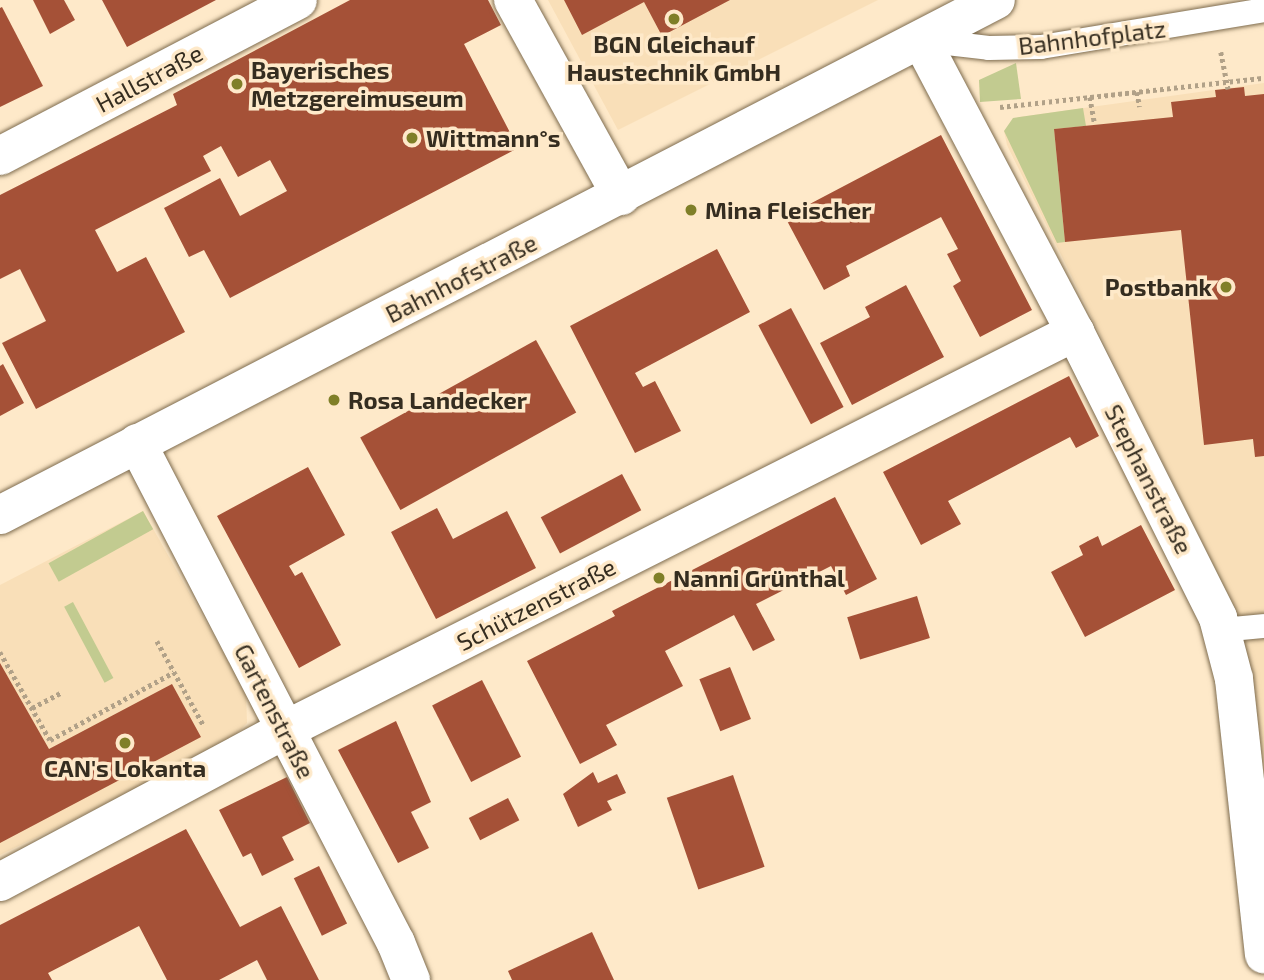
<!DOCTYPE html>
<meta charset="utf-8">
<style>
body{margin:0}
#map{position:relative;width:1264px;height:980px;overflow:hidden;background:#fee9c9;font-family:"Exo 2",sans-serif}
div>[style]{position:absolute}
[style*='--x']{left:calc(var(--x)*1px);top:calc(var(--y)*1px);width:calc(var(--w)*1px);rotate:calc(var(--a)*1deg)}
.built>*{inset:0;background:#f9dfb8}
.green>*{inset:0;background:#c2cb90;transform-origin:0 0}
.building>*{inset:0;background:#a55137;transform-origin:0 0}
.path>*{height:4.5px;margin-top:-2.25px;transform-origin:0;background:repeating-linear-gradient(90deg,#b1a188 0 3.5px,transparent 0 7px)}
.roads{filter:drop-shadow(0 0 2px #7e6c4f) drop-shadow(0 0 2px #7e6c4f)}
.lane>*{height:24px;margin:-12px;padding:0 12px;transform-origin:12px;border-radius:12px;background:#fff}
.street>*{height:38px;margin:-19px;padding:0 19px;transform-origin:19px;border-radius:19px;background:#fff}
.dots>*{width:19px;height:19px;translate:-50% -50%;box-sizing:border-box;border:4px solid #fee9c9;border-radius:50%}
span{translate:-50% -50%;white-space:nowrap;text-align:center;line-height:1.15;-webkit-text-stroke:7px #fee9c9;paint-order:stroke}
.street-label{font-size:24px;color:#352d20}
.poi-label{font-size:24px;color:#352d20;font-weight:700}
.left{translate:0 -50%;text-align:left}
.right{translate:-100% -50%;text-align:right}
</style>
<div id="map">
<div class="built">
<div style="clip-path:polygon(548px 0,878px 0,618px 130px)"></div>
<div style="clip-path:polygon(1264px 83px,1264px 808px,1240px 619px,1007px 145px,1004px 131px,1019px 117px)"></div>
<div style="clip-path:polygon(143px 511px,246px 693px,247px 723px,225px 746px,0 855px,0 585px)"></div>
</div>
<div class="green">
<div style="clip-path:polygon(1016px 63px,1021px 99px,980px 102px,979px 80px)"></div>
<div style="clip-path:polygon(1083px 108px,1086px 126px,1054px 129px,1065px 242px,1057px 243px,1004px 131px,1013px 118px)"></div>
<div style="left:143px;top:511px;width:21px;height:108px;rotate:61deg"></div>
<div style="left:73px;top:602px;width:86px;height:10px;rotate:62deg"></div>
</div>
<div class="building">
<div style="clip-path:polygon(33px 0,64px 0,75px 20px,50px 34px)"></div>
<div style="clip-path:polygon(102px 0,216px 0,127px 47px)"></div>
<div style="clip-path:polygon(350px 0,488px 0,501px 25px,464px 44px,518px 148px,230px 298px,204px 250px,189px 257px,164px 208px,220px 178px,240px 216px,287px 191px,270px 160px,238px 177px,221px 146px,203px 156px,211px 171px,95px 230px,117px 272px,146px 257px,185px 332px,36px 409px,2px 343px,46px 321px,20px 269px,0 279px,0 195px,177px 105px,173px 94px)"></div>
<div style="clip-path:polygon(564px 0,730px 0,662px 36px,644px 2px,582px 35px)"></div>
<div style="clip-path:polygon(2px 7px,43px 86px,0 107px,0 8px)"></div>
<div style="clip-path:polygon(1244px 87px,1245px 96px,1264px 94px,1264px 456px,1255px 457px,1253px 439px,1204px 445px,1181px 230px,1065px 242px,1054px 129px,1173px 117px,1171px 102px,1216px 97px,1215px 90px)"></div>
<div style="clip-path:polygon(941px 135px,1032px 310px,980px 337px,953px 286px,961px 281px,947px 254px,958px 249px,941px 217px,846px 266px,850px 276px,824px 290px,785px 217px)"></div>
<div style="clip-path:polygon(717px 249px,750px 312px,635px 373px,643px 387px,655px 381px,681px 431px,635px 453px,570px 326px)"></div>
<div style="clip-path:polygon(906px 285px,944px 357px,852px 405px,820px 343px,870px 317px,865px 307px)"></div>
<div style="left:791px;top:308px;width:112px;height:37px;rotate:62deg"></div>
<div style="left:536px;top:340px;width:83px;height:201px;rotate:61deg"></div>
<div style="clip-path:polygon(3px 364px,24px 403px,0 416px,0 366px)"></div>
<div style="clip-path:polygon(1069px 376px,1099px 436px,1076px 448px,1070px 437px,948px 501px,961px 524px,921px 545px,883px 472px)"></div>
<div style="clip-path:polygon(308px 467px,345px 535px,289px 566px,295px 576px,302px 572px,341px 645px,299px 668px,217px 516px)"></div>
<div style="left:622px;top:474px;width:41px;height:92px;rotate:62deg"></div>
<div style="clip-path:polygon(835px 497px,877px 579px,846px 595px,831px 566px,756px 604px,775px 640px,753px 651px,734px 615px,665px 651px,683px 686px,606px 725px,617px 745px,580px 764px,527px 661px,615px 616px,612px 611px)"></div>
<div style="clip-path:polygon(437px 508px,453px 539px,507px 511px,536px 568px,436px 619px,391px 532px)"></div>
<div style="clip-path:polygon(1141px 525px,1175px 590px,1085px 637px,1051px 572px,1083px 555px,1079px 546px,1088px 541px,1098px 536px,1102px 546px)"></div>
<div style="left:917px;top:596px;width:44px;height:73px;rotate:73deg"></div>
<div style="clip-path:polygon(0 663px,49px 749px,172px 684px,201px 737px,0 843px)"></div>
<div style="left:730px;top:667px;width:56px;height:33px;rotate:68deg"></div>
<div style="left:482px;top:680px;width:86px;height:56px;rotate:63deg"></div>
<div style="clip-path:polygon(396px 721px,431px 802px,411px 812px,429px 848px,398px 863px,338px 750px)"></div>
<div style="clip-path:polygon(593px 772px,598px 783px,617px 774px,626px 793px,607px 801px,612px 810px,578px 827px,563px 794px)"></div>
<div style="left:733px;top:775px;width:97px;height:70px;rotate:71deg"></div>
<div style="clip-path:polygon(287px 777px,310px 823px,282px 837px,294px 860px,262px 876px,251px 853px,243px 857px,219px 810px)"></div>
<div style="left:508px;top:798px;width:25px;height:44px;rotate:63deg"></div>
<div style="clip-path:polygon(186px 829px,240px 927px,281px 906px,319px 980px,267px 980px,257px 960px,219px 980px,167px 980px,139px 926px,48px 973px,52px 980px,0 980px,0 925px)"></div>
<div style="left:319px;top:866px;width:64px;height:28px;rotate:64deg"></div>
<div style="clip-path:polygon(592px 932px,614px 980px,512px 980px,508px 971px)"></div>
</div>
<div class="path">
<div style="--x:1221;--y:52;--w:38;--a:79"></div>
<div style="--x:1137;--y:92;--w:15;--a:79"></div>
<div style="--x:1090;--y:97;--w:27;--a:80"></div>
<div style="--x:1000;--y:107;--w:266;--a:-6.3"></div>
<div style="--x:157;--y:641;--w:97;--a:61.1"></div>
<div style="--x:0;--y:652;--w:101;--a:60.4"></div>
<div style="--x:50;--y:740;--w:141;--a:-28.7"></div>
<div style="--x:32;--y:708;--w:32;--a:-28"></div>
</div>
<div class="roads">
<div class="lane">
<div style="--x:921;--y:40;--w:68;--a:6.7"></div>
<div style="--x:989;--y:48;--w:52;--a:-1.1"></div>
<div style="--x:1041;--y:47;--w:226;--a:-9.4"></div>
<div style="--x:1221;--y:630;--w:43;--a:-5.3"></div>
</div>
<div class="street">
<div style="--x:513;--y:0;--w:224;--a:61.1"></div>
<div style="--x:921;--y:40;--w:330;--a:62.2"></div>
<div style="--x:1075;--y:332;--w:320;--a:63.4"></div>
<div style="--x:1218;--y:618;--w:63;--a:75.3"></div>
<div style="--x:1234;--y:679;--w:277;--a:83.8"></div>
<div style="--x:0;--y:156;--w:336;--a:-27.6"></div>
<div style="--x:137;--y:443;--w:563;--a:62.62"></div>
<div style="--x:396;--y:943;--w:40;--a:68"></div>
<div style="--x:0;--y:515;--w:1121;--a:-27.34"></div>
<div style="--x:0;--y:882;--w:323;--a:-28.1"></div>
<div style="--x:285;--y:730;--w:885;--a:-26.74"></div>
</div>
</div>
<div class="dots">
<div style="left:674px;top:19px;background:#7f7f28"></div>
<div style="left:237px;top:84px;background:#7f7f28"></div>
<div style="left:412px;top:138px;background:#7f7f28"></div>
<div style="left:691px;top:210px;background:#7f7f28"></div>
<div style="left:1226px;top:287px;background:#7f7f28"></div>
<div style="left:334px;top:400px;background:#7f7f28"></div>
<div style="left:659px;top:578px;background:#7f7f28"></div>
<div style="left:125px;top:743px;background:#7f7f28"></div>
</div>
<div class="street-label">
<span style="left:1092px;top:37px;rotate:-7deg">Bahnhofplatz</span>
<span style="left:149px;top:78px;rotate:-28deg">Hallstraße</span>
<span style="left:461px;top:278px;rotate:-27deg">Bahnhofstraße</span>
<span style="left:1149px;top:479px;rotate:63deg">Stephanstraße</span>
<span style="left:536px;top:604px;rotate:-27deg">Schützenstraße</span>
<span style="left:275px;top:711px;rotate:63deg">Gartenstraße</span>
</div>
<div class="poi-label">
<span style="left:674px;top:58px">BGN Gleichauf<br>Haustechnik GmbH</span>
<span class="left" style="left:251px;top:84px">Bayerisches<br>Metzgereimuseum</span>
<span class="left" style="left:426px;top:138px">Wittmann°s</span>
<span class="left" style="left:705px;top:210px">Mina Fleischer</span>
<span class="right" style="left:1212px;top:287px">Postbank</span>
<span class="left" style="left:348px;top:400px">Rosa Landecker</span>
<span class="left" style="left:673px;top:578px">Nanni Grünthal</span>
<span style="left:125px;top:768px">CAN's Lokanta</span>
</div>
</div>
